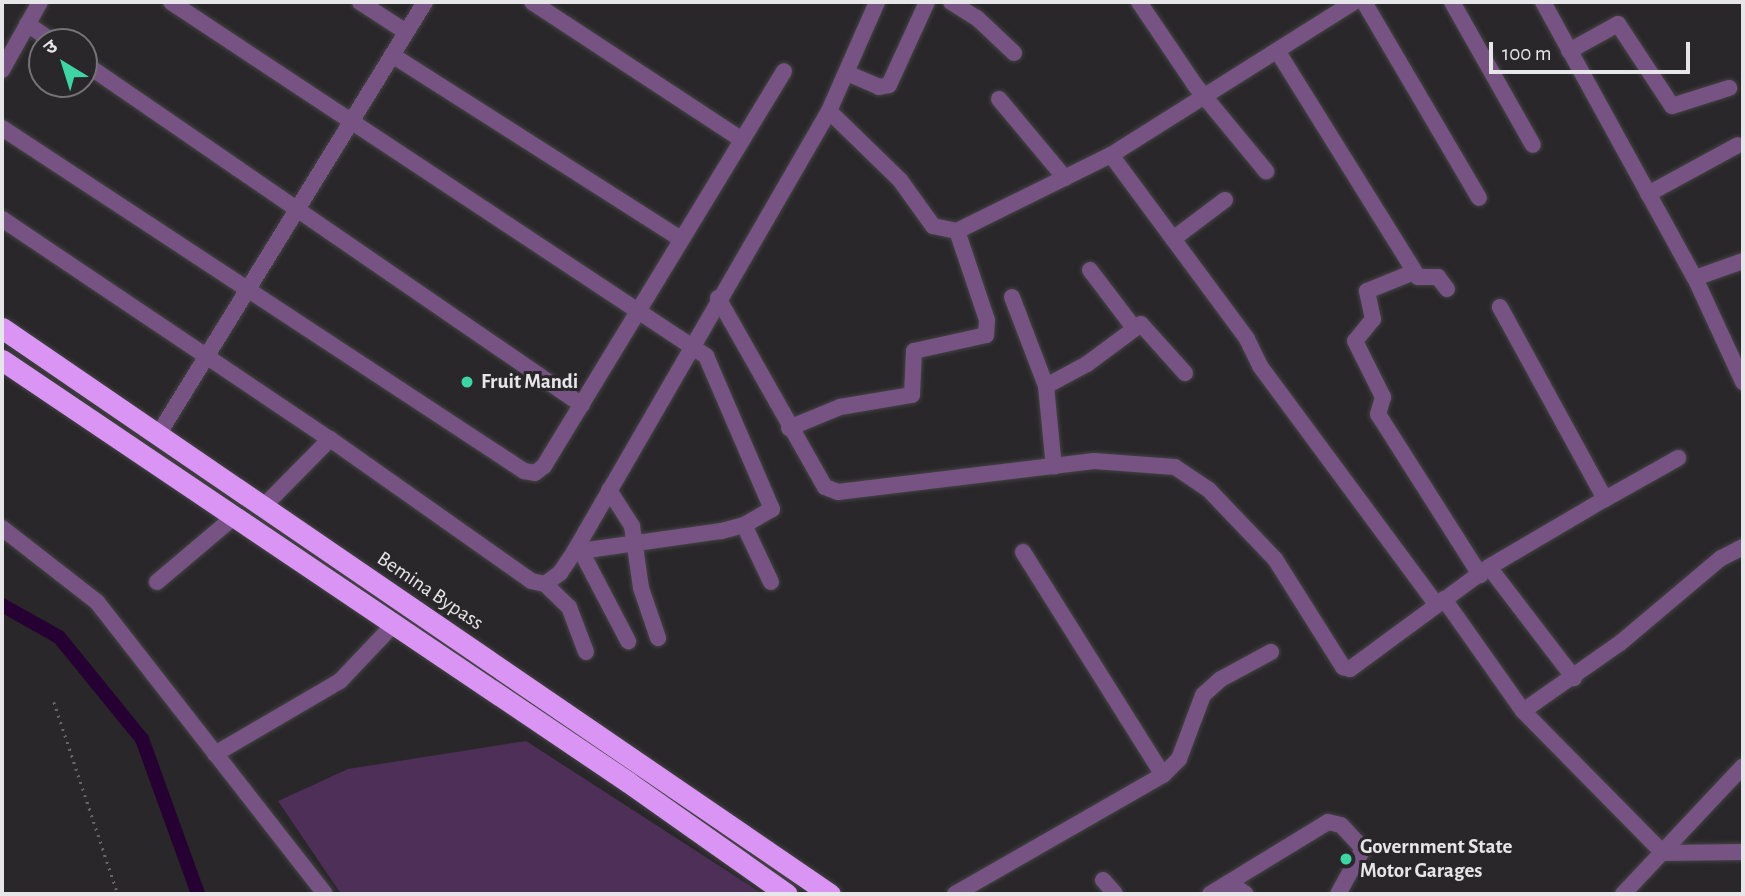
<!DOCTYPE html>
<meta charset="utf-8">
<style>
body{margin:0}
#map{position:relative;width:1745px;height:896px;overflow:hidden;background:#292729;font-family:"Alegreya Sans","Noto Sans Devanagari",sans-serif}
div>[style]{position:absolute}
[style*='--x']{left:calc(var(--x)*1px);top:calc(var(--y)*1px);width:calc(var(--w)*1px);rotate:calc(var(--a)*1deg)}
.green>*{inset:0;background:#4d2f58}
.canal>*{height:14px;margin:-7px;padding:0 7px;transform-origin:7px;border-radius:7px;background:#260033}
.path>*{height:2.5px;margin-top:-1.25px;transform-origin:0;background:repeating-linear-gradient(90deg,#676567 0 2px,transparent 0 7px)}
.roads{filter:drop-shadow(0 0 2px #434244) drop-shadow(0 0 2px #434244)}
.minor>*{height:16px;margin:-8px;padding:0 8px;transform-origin:8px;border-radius:8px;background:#765383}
.highway>*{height:21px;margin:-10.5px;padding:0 10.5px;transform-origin:10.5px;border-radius:10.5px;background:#da95f4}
.dots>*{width:19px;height:19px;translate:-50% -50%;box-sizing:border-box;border:4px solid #292729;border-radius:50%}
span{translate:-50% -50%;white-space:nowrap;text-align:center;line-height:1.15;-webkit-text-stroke:6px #292729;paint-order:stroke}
.poi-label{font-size:21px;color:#e6e5e7;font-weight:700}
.left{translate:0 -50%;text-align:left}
.street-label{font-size:21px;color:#e6e5e7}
.frame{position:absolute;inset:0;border:4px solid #e6e5e7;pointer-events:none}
.north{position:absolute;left:28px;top:28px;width:70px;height:70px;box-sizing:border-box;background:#292729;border:2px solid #757375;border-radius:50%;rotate:322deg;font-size:19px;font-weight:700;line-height:28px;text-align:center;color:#e6e5e7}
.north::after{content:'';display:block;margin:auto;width:24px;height:32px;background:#3ed4a3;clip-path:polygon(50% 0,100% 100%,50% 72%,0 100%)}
.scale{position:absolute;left:1489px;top:42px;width:201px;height:32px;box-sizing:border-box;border:4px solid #e6e5e7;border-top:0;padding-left:9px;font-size:21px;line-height:24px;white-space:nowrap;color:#e6e5e7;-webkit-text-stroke:5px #292729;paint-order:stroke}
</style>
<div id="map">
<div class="green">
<div style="clip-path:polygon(526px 741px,763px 894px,341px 894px,278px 801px,348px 769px)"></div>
</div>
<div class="canal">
<div style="--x:2;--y:605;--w:65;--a:29.3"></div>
<div style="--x:59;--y:637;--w:132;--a:50.9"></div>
<div style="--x:142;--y:739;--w:165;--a:70.1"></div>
</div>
<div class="path">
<div style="--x:54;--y:702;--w:202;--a:71.6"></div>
</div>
<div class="roads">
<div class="minor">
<div style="--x:171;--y:2;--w:642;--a:33.49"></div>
<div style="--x:706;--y:356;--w:167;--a:66.7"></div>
<div style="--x:772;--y:509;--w:32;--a:150"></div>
<div style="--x:744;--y:525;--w:24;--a:165"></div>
<div style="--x:721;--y:531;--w:148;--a:171.9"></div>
<div style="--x:360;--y:2;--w:55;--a:33.1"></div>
<div style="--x:532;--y:2;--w:251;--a:33.3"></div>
<div style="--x:951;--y:2;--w:31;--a:32"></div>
<div style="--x:977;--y:18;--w:51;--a:43.4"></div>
<div style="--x:1139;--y:2;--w:100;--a:56"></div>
<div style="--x:1195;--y:85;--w:112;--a:50.5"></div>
<div style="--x:1364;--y:2;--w:227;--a:59.6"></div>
<div style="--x:1452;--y:2;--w:164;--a:60.5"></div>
<div style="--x:1543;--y:2;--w:315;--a:61.2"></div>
<div style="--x:1695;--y:278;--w:115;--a:65.2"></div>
<div style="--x:27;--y:24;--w:32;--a:34"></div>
<div style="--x:1569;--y:51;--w:56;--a:-28.9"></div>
<div style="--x:1618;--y:24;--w:98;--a:56.6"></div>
<div style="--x:1672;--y:106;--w:60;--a:-17.5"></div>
<div style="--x:1278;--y:52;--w:265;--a:58.1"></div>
<div style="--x:1418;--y:277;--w:20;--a:0"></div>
<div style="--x:1438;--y:277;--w:15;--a:53"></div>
<div style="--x:392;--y:55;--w:343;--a:32.5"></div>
<div style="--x:84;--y:63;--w:604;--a:34.48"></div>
<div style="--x:2;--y:70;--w:78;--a:-60.8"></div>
<div style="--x:849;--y:74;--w:33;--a:23"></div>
<div style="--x:879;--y:87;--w:10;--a:-11"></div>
<div style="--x:889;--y:85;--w:91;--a:-65.4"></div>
<div style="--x:999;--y:99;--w:103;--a:50.1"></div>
<div style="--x:829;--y:111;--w:99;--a:44.2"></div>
<div style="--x:900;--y:180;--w:57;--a:54.3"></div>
<div style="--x:933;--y:226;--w:25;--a:12"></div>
<div style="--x:957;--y:231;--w:172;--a:-26.3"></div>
<div style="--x:1111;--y:155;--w:287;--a:-32.2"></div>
<div style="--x:2;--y:128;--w:625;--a:33.31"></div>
<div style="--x:524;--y:471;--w:11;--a:10"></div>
<div style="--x:535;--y:473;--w:11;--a:-38"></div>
<div style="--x:544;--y:466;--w:462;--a:-58.7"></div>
<div style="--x:1111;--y:155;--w:229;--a:53.5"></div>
<div style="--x:1247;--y:339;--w:30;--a:64"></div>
<div style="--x:1260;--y:366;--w:296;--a:53.5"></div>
<div style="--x:1648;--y:194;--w:102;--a:-28.6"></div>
<div style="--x:2;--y:219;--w:395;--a:33.9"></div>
<div style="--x:330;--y:439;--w:246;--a:35.2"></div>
<div style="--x:531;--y:581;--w:14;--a:12"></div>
<div style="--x:545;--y:584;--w:19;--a:-36"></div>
<div style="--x:560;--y:573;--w:25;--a:-56"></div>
<div style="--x:574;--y:552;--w:509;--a:-59.96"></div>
<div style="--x:829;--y:111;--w:119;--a:-66.2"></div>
<div style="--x:1173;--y:239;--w:65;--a:-36.9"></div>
<div style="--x:1090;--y:270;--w:73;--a:52.8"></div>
<div style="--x:1414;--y:272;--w:51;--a:158"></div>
<div style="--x:1367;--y:291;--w:29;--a:78"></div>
<div style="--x:1373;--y:319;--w:28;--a:129"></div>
<div style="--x:1355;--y:341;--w:63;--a:63.4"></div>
<div style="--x:1383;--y:397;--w:18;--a:106"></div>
<div style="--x:1378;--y:414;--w:191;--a:57.6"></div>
<div style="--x:1695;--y:278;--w:51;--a:-19.5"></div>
<div style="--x:1012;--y:297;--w:95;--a:69.1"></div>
<div style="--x:1046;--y:386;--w:81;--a:84.4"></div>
<div style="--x:718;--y:298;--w:217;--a:60.5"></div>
<div style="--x:825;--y:487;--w:14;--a:21"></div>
<div style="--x:838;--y:492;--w:258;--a:-6.9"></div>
<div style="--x:1094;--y:461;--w:81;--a:4.2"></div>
<div style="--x:1175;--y:467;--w:41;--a:34.1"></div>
<div style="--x:1209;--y:490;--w:95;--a:46.3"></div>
<div style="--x:1275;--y:559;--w:128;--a:57.8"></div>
<div style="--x:1343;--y:667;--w:7;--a:16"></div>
<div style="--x:1350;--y:669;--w:172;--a:-36.3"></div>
<div style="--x:1489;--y:567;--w:134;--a:-30.4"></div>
<div style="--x:1605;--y:499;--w:219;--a:-118.7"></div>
<div style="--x:1046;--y:386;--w:47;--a:-28.2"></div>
<div style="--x:1087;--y:364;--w:67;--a:-36.5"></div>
<div style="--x:1141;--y:324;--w:66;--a:48.1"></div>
<div style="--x:789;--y:428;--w:55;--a:-22.4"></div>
<div style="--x:840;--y:407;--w:73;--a:-9.5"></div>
<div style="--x:912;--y:395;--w:44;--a:-87.4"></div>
<div style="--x:914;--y:351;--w:74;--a:-12.5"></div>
<div style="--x:986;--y:335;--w:15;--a:-86"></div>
<div style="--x:987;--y:320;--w:94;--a:-108.6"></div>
<div style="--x:158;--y:435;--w:509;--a:-58.34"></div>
<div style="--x:609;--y:490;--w:43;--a:57.4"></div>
<div style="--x:632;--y:526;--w:63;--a:81.7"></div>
<div style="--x:641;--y:588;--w:53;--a:71.2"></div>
<div style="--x:1605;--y:499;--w:84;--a:-29.3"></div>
<div style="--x:264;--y:506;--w:94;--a:-45.4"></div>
<div style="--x:744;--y:525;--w:63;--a:64.7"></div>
<div style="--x:2;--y:528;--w:120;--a:37.9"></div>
<div style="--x:97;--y:602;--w:370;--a:52"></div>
<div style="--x:1743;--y:547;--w:25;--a:153"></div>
<div style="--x:1721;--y:558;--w:132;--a:139.9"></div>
<div style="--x:1620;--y:643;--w:118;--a:145"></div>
<div style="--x:1523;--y:711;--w:199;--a:45.4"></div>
<div style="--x:1663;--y:853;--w:80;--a:-0.7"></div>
<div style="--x:581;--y:551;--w:102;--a:62.4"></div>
<div style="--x:1023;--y:552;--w:263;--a:57.9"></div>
<div style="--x:1489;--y:567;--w:140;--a:52.6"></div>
<div style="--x:157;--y:582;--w:101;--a:-40.2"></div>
<div style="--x:545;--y:584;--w:33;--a:44"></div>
<div style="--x:569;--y:607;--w:48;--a:69.3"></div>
<div style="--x:1444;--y:599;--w:137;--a:54.8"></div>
<div style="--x:215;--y:754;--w:145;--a:-30.3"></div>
<div style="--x:340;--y:681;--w:79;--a:-46.5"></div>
<div style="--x:1103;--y:880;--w:18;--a:49"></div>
<div style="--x:1230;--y:883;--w:19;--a:35"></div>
<div style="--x:955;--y:894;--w:240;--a:-29.8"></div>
<div style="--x:1163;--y:775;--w:23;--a:-45"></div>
<div style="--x:1179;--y:759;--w:68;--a:-69.4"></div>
<div style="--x:1203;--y:695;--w:24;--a:-42"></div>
<div style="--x:1221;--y:679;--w:57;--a:-28.4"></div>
<div style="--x:1210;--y:894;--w:138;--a:-31.4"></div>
<div style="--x:1328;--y:822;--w:13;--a:13"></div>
<div style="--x:1341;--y:825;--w:33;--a:47"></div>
<div style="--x:1363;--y:849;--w:51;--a:119.1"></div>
<div style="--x:1623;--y:894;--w:175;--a:-46.8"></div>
</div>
<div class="highway">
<div style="--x:2;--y:328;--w:1003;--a:34.36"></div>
<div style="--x:2;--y:360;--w:755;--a:33.98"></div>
<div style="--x:628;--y:782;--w:194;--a:35.2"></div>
</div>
</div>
<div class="dots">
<div style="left:467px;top:382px;background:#3ed4a3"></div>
<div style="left:1346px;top:859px;background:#3ed4a3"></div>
</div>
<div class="poi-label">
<span class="left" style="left:481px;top:382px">Fruit Mandi</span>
<span class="left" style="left:1360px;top:859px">Government State<br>Motor Garages</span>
</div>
<div class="street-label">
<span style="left:430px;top:591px;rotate:34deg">Bemina Bypass</span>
</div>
<div class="frame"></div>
<div class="north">उ</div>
<div class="scale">100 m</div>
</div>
